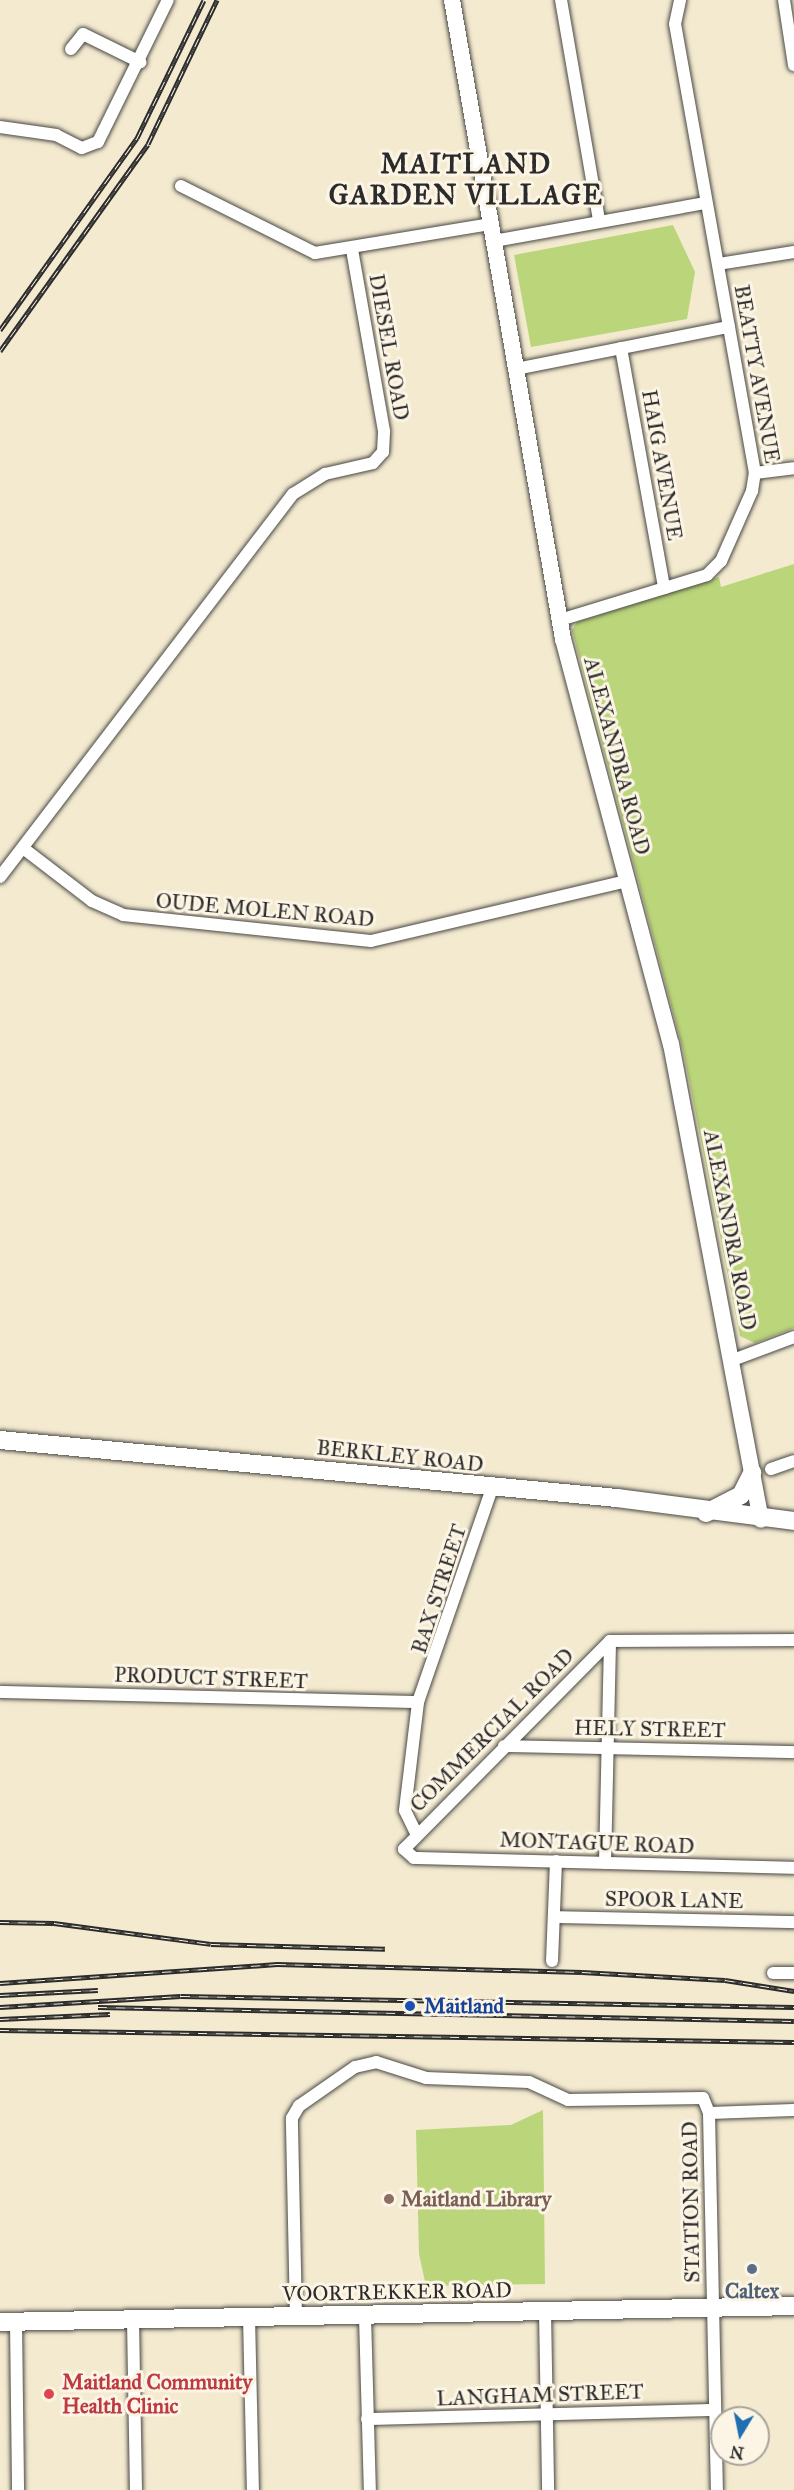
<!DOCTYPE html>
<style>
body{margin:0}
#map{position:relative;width:794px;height:2490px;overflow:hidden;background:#f3ead0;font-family:"IM FELL Great Primer",serif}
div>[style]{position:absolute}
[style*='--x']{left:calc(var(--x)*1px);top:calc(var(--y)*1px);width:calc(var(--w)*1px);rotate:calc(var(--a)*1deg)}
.green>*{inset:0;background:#bad57a}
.roads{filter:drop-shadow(0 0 2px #494844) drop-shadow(0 0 2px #494844)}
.street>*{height:12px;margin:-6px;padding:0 6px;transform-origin:6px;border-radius:6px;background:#fff}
.secondary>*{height:16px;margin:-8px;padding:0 8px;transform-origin:8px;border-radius:8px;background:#fff}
.primary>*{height:18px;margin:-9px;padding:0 9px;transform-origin:9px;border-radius:9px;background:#fff}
.rail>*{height:5px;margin-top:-2.5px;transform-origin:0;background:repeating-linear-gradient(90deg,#fcf5e5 0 9px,#2b2b2b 0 18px);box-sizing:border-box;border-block:2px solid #2b2b2b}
.dots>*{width:16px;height:16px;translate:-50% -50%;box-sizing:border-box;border:3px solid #fcf5e5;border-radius:50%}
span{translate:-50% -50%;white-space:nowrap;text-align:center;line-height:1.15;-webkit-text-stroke:6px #fcf5e5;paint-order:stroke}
.street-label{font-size:21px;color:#2b2b2b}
.transit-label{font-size:21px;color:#164399;font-weight:700}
.left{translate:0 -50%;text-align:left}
.education-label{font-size:21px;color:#785e54;font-weight:700}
.service-label{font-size:21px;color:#4e5e75;font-weight:700}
.health-label{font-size:21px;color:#be3a42;font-weight:700}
.district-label{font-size:27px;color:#2b2b2b;font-weight:700;letter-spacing:1.5px}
.north{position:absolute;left:710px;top:2406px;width:60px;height:60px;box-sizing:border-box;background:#fcf5e5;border:2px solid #a8a49b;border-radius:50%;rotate:190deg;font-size:16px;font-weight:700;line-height:24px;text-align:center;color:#2b2b2b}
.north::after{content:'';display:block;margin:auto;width:21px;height:27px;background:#1f6fb2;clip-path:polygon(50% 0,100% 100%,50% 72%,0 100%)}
</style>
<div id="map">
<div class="green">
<div style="clip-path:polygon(673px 225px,695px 272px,687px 319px,531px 347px,514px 255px)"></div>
<div style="clip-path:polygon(794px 564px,794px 1328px,755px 1343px,740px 1336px,683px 1050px,572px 630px,577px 622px,719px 577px,721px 587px)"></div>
<div style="clip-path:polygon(543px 2110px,545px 2284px,426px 2286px,419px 2254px,416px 2130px,511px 2125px)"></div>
</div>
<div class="roads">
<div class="street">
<div style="--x:561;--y:0;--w:224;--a:80.2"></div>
<div style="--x:784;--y:0;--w:66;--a:81.3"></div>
<div style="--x:71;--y:49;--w:19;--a:-51"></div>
<div style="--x:83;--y:34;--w:64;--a:26.2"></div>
<div style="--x:0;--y:127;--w:57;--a:8.1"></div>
<div style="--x:56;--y:135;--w:29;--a:27"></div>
<div style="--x:82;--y:148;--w:17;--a:-21"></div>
<div style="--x:98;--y:142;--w:158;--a:-63.8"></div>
<div style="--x:181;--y:186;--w:150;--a:26.6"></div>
<div style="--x:315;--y:253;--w:177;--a:-9.4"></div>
<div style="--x:494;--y:241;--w:215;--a:-10.2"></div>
<div style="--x:719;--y:264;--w:76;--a:-9.1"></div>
<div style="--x:621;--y:348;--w:244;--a:79.8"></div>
<div style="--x:516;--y:369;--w:217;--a:-11.2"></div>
<div style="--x:755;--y:473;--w:39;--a:-7"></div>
<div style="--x:560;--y:620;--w:154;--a:-17"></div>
<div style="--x:707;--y:575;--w:20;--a:-45"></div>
<div style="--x:721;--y:561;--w:77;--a:-66.1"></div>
<div style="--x:752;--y:491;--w:18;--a:-81"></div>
<div style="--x:755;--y:473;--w:456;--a:-100.1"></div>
<div style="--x:675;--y:24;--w:25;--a:-78"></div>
<div style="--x:23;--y:848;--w:87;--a:37.5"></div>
<div style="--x:92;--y:901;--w:34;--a:24"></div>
<div style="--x:123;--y:915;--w:249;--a:6"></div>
<div style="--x:371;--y:941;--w:263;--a:-13.2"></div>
<div style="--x:0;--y:877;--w:482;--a:-52.6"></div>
<div style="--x:293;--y:494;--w:38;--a:-32"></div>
<div style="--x:325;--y:474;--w:49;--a:-12.9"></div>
<div style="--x:373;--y:463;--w:15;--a:-48"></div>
<div style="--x:383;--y:452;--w:21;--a:-87"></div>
<div style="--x:384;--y:431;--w:185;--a:-100"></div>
<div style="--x:733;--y:1360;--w:65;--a:-20.7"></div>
<div style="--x:771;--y:1469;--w:24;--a:-19"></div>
<div style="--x:794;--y:1640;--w:184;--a:179.7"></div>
<div style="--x:610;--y:1641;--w:293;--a:134.7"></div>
<div style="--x:404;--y:1849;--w:13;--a:42"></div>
<div style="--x:414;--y:1858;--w:380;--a:1.5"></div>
<div style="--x:0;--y:1692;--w:418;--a:1.4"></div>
<div style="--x:418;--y:1702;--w:226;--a:-70.9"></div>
<div style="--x:504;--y:1746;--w:290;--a:1.2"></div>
<div style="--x:416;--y:1833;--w:25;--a:-116"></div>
<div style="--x:405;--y:1810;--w:109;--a:-83.1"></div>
<div style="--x:605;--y:1863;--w:222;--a:-88.7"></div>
<div style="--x:554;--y:1917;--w:240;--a:1.2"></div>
<div style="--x:552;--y:1961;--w:100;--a:-87.7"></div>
<div style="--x:773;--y:1973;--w:21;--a:0"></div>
<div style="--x:709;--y:2113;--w:85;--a:-2"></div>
<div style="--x:545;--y:2311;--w:179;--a:89"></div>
<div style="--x:365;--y:2316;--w:174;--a:88.4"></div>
<div style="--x:249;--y:2317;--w:173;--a:88.7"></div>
<div style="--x:296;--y:2317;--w:199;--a:-91.2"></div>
<div style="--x:292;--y:2118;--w:14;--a:-60"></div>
<div style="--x:299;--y:2106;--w:68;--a:-34.9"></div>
<div style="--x:355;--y:2067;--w:22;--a:-13"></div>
<div style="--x:376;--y:2062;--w:52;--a:17.7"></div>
<div style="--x:426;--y:2078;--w:103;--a:2.2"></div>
<div style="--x:529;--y:2082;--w:43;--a:24.8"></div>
<div style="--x:568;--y:2100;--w:135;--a:-0.8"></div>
<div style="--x:703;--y:2098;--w:16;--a:68"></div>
<div style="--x:709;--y:2113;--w:377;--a:88.8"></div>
<div style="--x:133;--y:2320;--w:170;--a:89"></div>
<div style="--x:16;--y:2322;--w:168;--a:89.3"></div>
<div style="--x:367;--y:2419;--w:347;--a:-1.5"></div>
</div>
<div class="secondary">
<div style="--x:452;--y:0;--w:649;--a:80.15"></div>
<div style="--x:563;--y:639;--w:419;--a:75.1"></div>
<div style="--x:671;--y:1044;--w:484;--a:79.3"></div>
</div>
<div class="primary">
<div style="--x:0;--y:1440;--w:620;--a:5.37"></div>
<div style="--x:617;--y:1498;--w:178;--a:7.4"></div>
<div style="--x:706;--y:1513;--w:39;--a:-27"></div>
<div style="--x:741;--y:1495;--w:25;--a:-63"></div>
<div style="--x:0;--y:2322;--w:794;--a:-1.15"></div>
</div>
</div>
<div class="rail">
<div style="--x:0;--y:330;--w:236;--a:-54.5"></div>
<div style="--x:137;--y:138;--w:153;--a:-64.1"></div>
<div style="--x:0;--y:351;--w:254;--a:-54.4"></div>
<div style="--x:148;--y:144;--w:160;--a:-64.4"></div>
<div style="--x:0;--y:1922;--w:54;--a:1.1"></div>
<div style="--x:54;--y:1923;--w:158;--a:7.6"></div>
<div style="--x:211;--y:1944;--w:174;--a:1.6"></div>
<div style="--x:0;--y:1983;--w:278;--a:-3.9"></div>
<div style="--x:277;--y:1964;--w:305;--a:1.5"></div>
<div style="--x:582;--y:1972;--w:143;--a:3.2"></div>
<div style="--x:725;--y:1980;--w:70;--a:9.1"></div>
<div style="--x:0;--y:1995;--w:98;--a:-2.9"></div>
<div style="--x:0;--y:2007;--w:181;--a:-3.5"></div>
<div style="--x:181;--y:1996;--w:613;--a:1.03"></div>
<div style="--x:98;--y:2007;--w:696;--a:1.15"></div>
<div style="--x:0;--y:2019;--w:110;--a:-2.6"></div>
<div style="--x:0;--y:2030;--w:794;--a:0.87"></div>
</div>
<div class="dots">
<div style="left:410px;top:2006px;background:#1a4fb4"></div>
<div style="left:389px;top:2199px;background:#8d6e63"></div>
<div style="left:752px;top:2269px;background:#5c6f8a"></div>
<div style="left:49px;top:2394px;background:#e0444e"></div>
</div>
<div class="street-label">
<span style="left:389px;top:347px;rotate:80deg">DIESEL ROAD</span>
<span style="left:757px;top:374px;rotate:80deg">BEATTY AVENUE</span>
<span style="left:662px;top:465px;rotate:80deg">HAIG AVENUE</span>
<span style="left:617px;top:756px;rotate:75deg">ALEXANDRA ROAD</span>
<span style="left:265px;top:910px;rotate:5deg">OUDE MOLEN ROAD</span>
<span style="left:730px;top:1230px;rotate:79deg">ALEXANDRA ROAD</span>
<span style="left:400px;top:1456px;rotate:6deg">BERKLEY ROAD</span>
<span style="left:439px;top:1589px;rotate:-72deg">BAX STREET</span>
<span style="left:211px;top:1678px;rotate:2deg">PRODUCT STREET</span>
<span style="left:650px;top:1729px;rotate:1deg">HELY STREET</span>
<span style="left:492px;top:1730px;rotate:-45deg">COMMERCIAL ROAD</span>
<span style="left:597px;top:1843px;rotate:2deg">MONTAGUE ROAD</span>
<span style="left:674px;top:1900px;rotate:1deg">SPOOR LANE</span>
<span style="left:691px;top:2202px;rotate:-91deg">STATION ROAD</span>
<span style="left:397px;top:2292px;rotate:-1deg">VOORTREKKER ROAD</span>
<span style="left:540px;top:2395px;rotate:-2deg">LANGHAM STREET</span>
</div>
<div class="transit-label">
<span class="left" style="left:424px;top:2006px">Maitland</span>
</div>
<div class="education-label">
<span class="left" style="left:401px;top:2199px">Maitland Library</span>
</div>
<div class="service-label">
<span style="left:752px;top:2291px">Caltex</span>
</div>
<div class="health-label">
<span class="left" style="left:62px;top:2394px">Maitland Community<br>Health Clinic</span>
</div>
<div class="district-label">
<span style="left:466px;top:179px">MAITLAND<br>GARDEN VILLAGE</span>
</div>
<div class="north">N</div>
</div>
